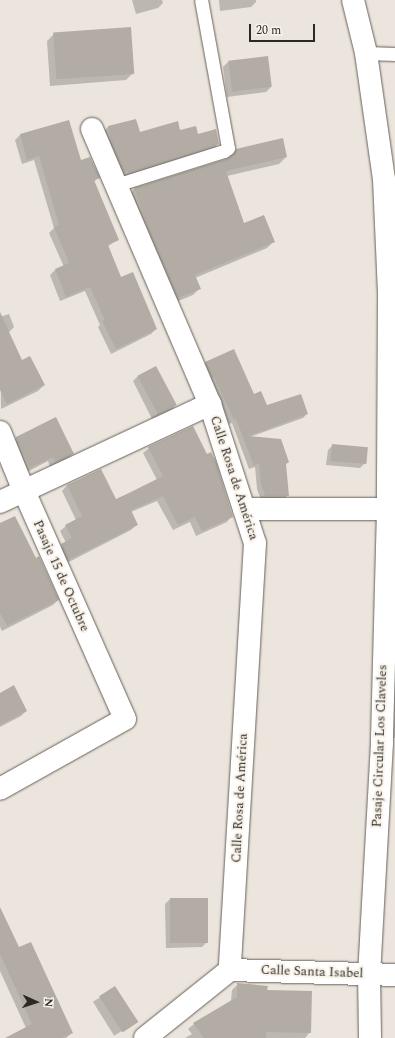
<!DOCTYPE html>
<meta charset="utf-8">
<style>
body{margin:0}
#map{position:relative;width:395px;height:1038px;overflow:hidden;background:#ece5dd;font-family:Spectral,serif}
div>[style]{position:absolute}
[style*='--x']{left:calc(var(--x)*1px);top:calc(var(--y)*1px);width:calc(var(--w)*1px);rotate:calc(var(--a)*1deg)}
.shadow>*{inset:0;background:#0003;transform-origin:0 0}
.building>*{inset:0;background:#b2aca4;transform-origin:0 0}
.roads{filter:drop-shadow(0 0 1px #666059) drop-shadow(0 0 1px #666059)}
.service>*{height:13px;margin:-6.5px;padding:0 6.5px;transform-origin:6.5px;border-radius:6.5px;background:#fff}
.minor>*{height:22px;margin:-11px;padding:0 11px;transform-origin:11px;border-radius:11px;background:#fff}
span{translate:-50% -50%;white-space:nowrap;text-align:center;line-height:1.15;-webkit-text-stroke:4px #f9f3ea;paint-order:stroke}
.street-label{font-size:13px;color:#2b2926}
.north{position:absolute;left:16px;top:982px;width:40px;height:40px;-webkit-text-stroke:3px #f9f3ea;paint-order:stroke;rotate:93deg;font-size:11px;font-weight:700;line-height:16px;text-align:center;color:#2b2926}
.north::after{content:'';display:block;margin:auto;width:14px;height:18px;background:#2b2926;clip-path:polygon(50% 0,100% 100%,50% 72%,0 100%)}
.scale{position:absolute;left:249px;top:24px;width:66px;height:18px;box-sizing:border-box;border:2px solid #2b2926;border-top:0;padding-left:5px;font-size:12px;line-height:14px;white-space:nowrap;color:#2b2926;-webkit-text-stroke:3px #f9f3ea;paint-order:stroke}
</style>
<div id="map">
<div class="shadow">
<div style="clip-path:polygon(132px 0,162px 0,163px 3px,158px 8px,136px 14px)"></div>
<div style="clip-path:polygon(219px 0,256px 0,256px 2px,251px 7px,220px 11px)"></div>
<div style="clip-path:polygon(54px 34px,133px 73px,126px 80px,50px 86px,47px 41px)"></div>
<div style="clip-path:polygon(267px 57px,271px 87px,266px 92px,227px 97px,223px 67px,228px 62px)"></div>
<div style="clip-path:polygon(69px 121px,80px 161px,98px 178px,94px 182px,118px 239px,107px 247px,120px 279px,156px 329px,151px 334px,111px 354px,98px 327px,100px 325px,85px 291px,60px 301px,50px 275px,55px 270px,64px 267px,49px 233px,54px 228px,34px 160px,22px 164px,15px 140px,20px 135px)"></div>
<div style="clip-path:polygon(108px 127px,139px 133px,180px 131px,197px 135px,218px 144px,211px 151px,122px 179px,101px 134px)"></div>
<div style="clip-path:polygon(236px 150px,286px 157px,279px 164px,227px 176px,244px 224px,273px 242px,267px 248px,195px 278px,199px 289px,193px 295px,171px 304px,128px 195px,134px 189px,227px 160px)"></div>
<div style="clip-path:polygon(9px 314px,14px 327px,8px 333px,21px 362px,44px 385px,38px 391px,1px 409px,0 317px)"></div>
<div style="clip-path:polygon(206px 362px,267px 407px,307px 414px,303px 418px,250px 437px,285px 465px,287px 496px,283px 500px,261px 500px,257px 489px,255px 467px,249px 469px,232px 423px,229px 424px,210px 380px,202px 367px)"></div>
<div style="clip-path:polygon(138px 376px,176px 405px,171px 410px,152px 419px,133px 381px)"></div>
<div style="clip-path:polygon(55px 418px,72px 454px,68px 459px,50px 467px,48px 461px,25px 473px,11px 443px,16px 438px)"></div>
<div style="clip-path:polygon(333px 445px,365px 463px,360px 468px,326px 465px,328px 450px)"></div>
<div style="clip-path:polygon(149px 448px,232px 516px,227px 522px,196px 536px,190px 522px,173px 530px,157px 501px,131px 512px,137px 524px,131px 530px,63px 565px,56px 551px,66px 543px,60px 531px,66px 526px,76px 520px,62px 491px,67px 485px,115px 500px,157px 480px,143px 453px)"></div>
<div style="clip-path:polygon(0 524px,58px 600px,53px 605px,2px 631px,0 627px)"></div>
<div style="clip-path:polygon(395px 682px,395px 738px,390px 738px,392px 686px)"></div>
<div style="clip-path:polygon(0 694px,26px 711px,21px 716px,0 727px)"></div>
<div style="clip-path:polygon(170px 899px,207px 942px,202px 947px,166px 948px,165px 904px)"></div>
<div style="clip-path:polygon(0 909px,19px 948px,72px 1033px,66px 1038px,7px 1038px,26px 1028px,0 971px)"></div>
<div style="clip-path:polygon(238px 984px,266px 991px,310px 1032px,305px 1038px,185px 1038px,192px 1034px,188px 1029px,194px 1024px,231px 1001px,232px 990px)"></div>
<div style="left:115px;top:988px;width:40px;height:26px;rotate:58deg"></div>
</div>
<div class="building">
<div style="left:131px;top:27px;width:47px;height:78px;rotate:86deg"></div>
<div style="left:268px;top:56px;width:31px;height:40px;rotate:83deg"></div>
<div style="clip-path:polygon(136px 119px,140px 132px,178px 121px,180px 130px,196px 126px,198px 134px,216px 129px,219px 144px,129px 173px,128px 171px,124px 172px,112px 145px,108px 126px)"></div>
<div style="clip-path:polygon(69px 120px,81px 160px,90px 157px,100px 178px,94px 180px,119px 240px,108px 245px,121px 277px,133px 272px,157px 329px,116px 349px,102px 321px,105px 320px,90px 287px,66px 297px,55px 269px,69px 263px,54px 227px,59px 225px,39px 156px,27px 160px,20px 134px)"></div>
<div style="clip-path:polygon(283px 138px,287px 157px,226px 171px,244px 223px,264px 215px,275px 242px,195px 275px,201px 289px,178px 298px,148px 228px,134px 188px,226px 159px,233px 154px,236px 149px)"></div>
<div style="clip-path:polygon(0 312px,22px 360px,30px 356px,45px 385px,7px 404px,0 390px)"></div>
<div style="clip-path:polygon(234px 349px,254px 394px,261px 391px,267px 405px,301px 394px,308px 414px,248px 436px,281px 439px,289px 462px,286px 464px,289px 496px,265px 496px,261px 484px,259px 463px,254px 466px,236px 419px,234px 420px,214px 377px,212px 378px,205px 362px)"></div>
<div style="left:156px;top:366px;width:44px;height:21px;rotate:62deg"></div>
<div style="clip-path:polygon(56px 417px,74px 454px,56px 462px,53px 457px,30px 468px,16px 437px)"></div>
<div style="clip-path:polygon(193px 426px,207px 454px,211px 452px,216px 462px,233px 517px,202px 531px,195px 517px,178px 525px,163px 496px,131px 510px,138px 525px,68px 560px,61px 544px,72px 538px,65px 525px,82px 516px,67px 485px,101px 469px,116px 499px,127px 494px,163px 476px,148px 447px)"></div>
<div style="left:332px;top:444px;width:36px;height:17px;rotate:5deg"></div>
<div style="clip-path:polygon(15px 516px,36px 558px,39px 556px,59px 600px,7px 626px,0 613px,0 523px)"></div>
<div style="clip-path:polygon(14px 685px,27px 711px,0 725px,0 693px)"></div>
<div style="left:170px;top:898px;width:38px;height:45px"></div>
<div style="clip-path:polygon(0 907px,19px 947px,31px 942px,73px 1033px,62px 1038px,5px 1038px,32px 1024px,0 954px)"></div>
<div style="clip-path:polygon(237px 983px,268px 986px,267px 990px,312px 991px,311px 1033px,266px 1032px,266px 1038px,204px 1038px,193px 1023px,237px 997px)"></div>
<div style="left:115px;top:986px;width:43px;height:19px;rotate:57deg"></div>
</div>
<div class="roads">
<div class="service">
<div style="--x:366;--y:53;--w:29;--a:2"></div>
<div style="--x:116;--y:185;--w:113;--a:-17.5"></div>
<div style="--x:224;--y:151;--w:5;--a:-37"></div>
<div style="--x:228;--y:148;--w:150;--a:-100.3"></div>
</div>
<div class="minor">
<div style="--x:353;--y:0;--w:55;--a:76.2"></div>
<div style="--x:366;--y:53;--w:127;--a:81.9"></div>
<div style="--x:384;--y:179;--w:115;--a:87.5"></div>
<div style="--x:389;--y:294;--w:215;--a:90.3"></div>
<div style="--x:388;--y:509;--w:234;--a:91.5"></div>
<div style="--x:382;--y:743;--w:231;--a:93.2"></div>
<div style="--x:369;--y:974;--w:64;--a:89.1"></div>
<div style="--x:92;--y:129;--w:299;--a:66.8"></div>
<div style="--x:210;--y:404;--w:146;--a:72.1"></div>
<div style="--x:255;--y:543;--w:428;--a:93.4"></div>
<div style="--x:0;--y:432;--w:64;--a:67.9"></div>
<div style="--x:24;--y:491;--w:249;--a:66.1"></div>
<div style="--x:125;--y:719;--w:143;--a:150.8"></div>
<div style="--x:0;--y:502;--w:232;--a:-25"></div>
<div style="--x:244;--y:509;--w:151;--a:0"></div>
<div style="--x:230;--y:970;--w:165;--a:1.7"></div>
<div style="--x:145;--y:1038;--w:109;--a:-38.7"></div>
</div>
</div>
<div class="street-label">
<span style="left:234px;top:478px;rotate:72deg">Calle Rosa de América</span>
<span style="left:61px;top:576px;rotate:66deg">Pasaje 15 de Octubre</span>
<span style="left:380px;top:746px;rotate:-88deg">Pasaje Circular Los Claveles</span>
<span style="left:240px;top:798px;rotate:-87deg">Calle Rosa de América</span>
<span style="left:312px;top:972px;rotate:2deg">Calle Santa Isabel</span>
</div>
<div class="north">N</div>
<div class="scale">20 m</div>
</div>
